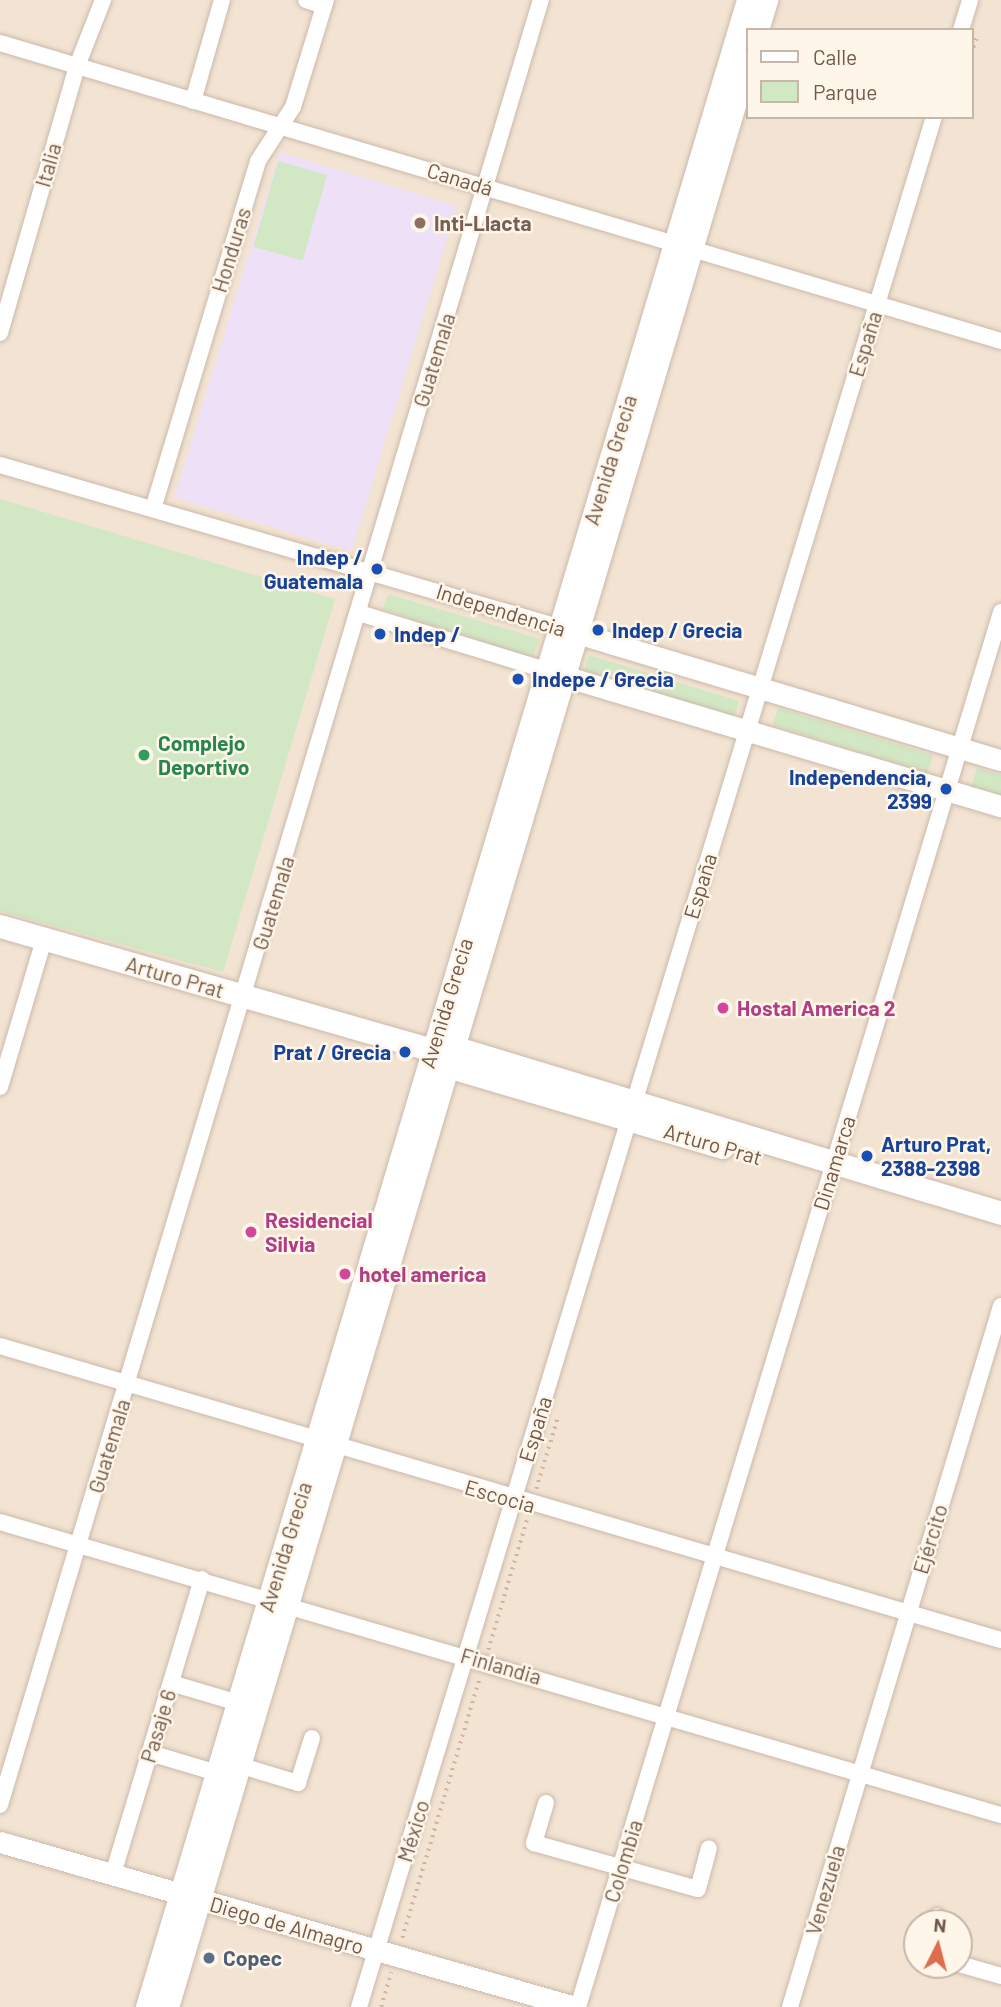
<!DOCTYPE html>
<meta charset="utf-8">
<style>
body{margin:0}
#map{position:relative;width:1001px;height:2007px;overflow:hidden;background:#fbf1e4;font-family:Barlow,sans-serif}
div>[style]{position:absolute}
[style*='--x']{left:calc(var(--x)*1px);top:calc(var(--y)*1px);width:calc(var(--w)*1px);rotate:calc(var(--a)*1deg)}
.residential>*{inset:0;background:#f2e3d2}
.education>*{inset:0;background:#eee0f7;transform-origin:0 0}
.green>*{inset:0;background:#d2e7c3;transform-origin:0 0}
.path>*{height:3.5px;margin-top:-1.75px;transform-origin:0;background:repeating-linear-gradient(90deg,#d3b3a0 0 2px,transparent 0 7px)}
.roads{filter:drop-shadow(0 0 2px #cbb9ab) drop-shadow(0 0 2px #cbb9ab)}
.minor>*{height:16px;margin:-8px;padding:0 8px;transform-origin:8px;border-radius:8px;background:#fff}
.tertiary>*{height:21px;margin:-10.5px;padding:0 10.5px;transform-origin:10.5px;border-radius:10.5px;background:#fff}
.secondary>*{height:23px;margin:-11.5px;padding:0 11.5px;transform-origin:11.5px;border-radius:11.5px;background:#fff}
.dots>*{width:19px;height:19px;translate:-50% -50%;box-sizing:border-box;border:4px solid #fef6e9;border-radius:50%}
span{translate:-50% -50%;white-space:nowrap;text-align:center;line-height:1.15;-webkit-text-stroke:5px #fef6e9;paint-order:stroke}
.street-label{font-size:21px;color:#71584b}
.education-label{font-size:21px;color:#785e54;font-weight:700}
.left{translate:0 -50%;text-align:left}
.transit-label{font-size:21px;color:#164399;font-weight:700}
.right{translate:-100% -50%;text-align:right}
.leisure-label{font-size:21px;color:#27864d;font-weight:700}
.hotel-label{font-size:21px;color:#b23c85;font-weight:700}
.service-label{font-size:21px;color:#4e5e75;font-weight:700}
.legend{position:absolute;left:746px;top:28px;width:228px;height:91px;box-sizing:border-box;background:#fef6e9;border:2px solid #c6b7aa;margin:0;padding:9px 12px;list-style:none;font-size:21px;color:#71584b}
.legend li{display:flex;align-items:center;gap:14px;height:35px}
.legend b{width:35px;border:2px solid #c6b7aa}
.north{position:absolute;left:903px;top:1909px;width:70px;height:70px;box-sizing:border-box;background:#fef6e9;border:2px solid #c6b7aa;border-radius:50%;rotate:6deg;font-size:19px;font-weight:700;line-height:28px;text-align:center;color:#71584b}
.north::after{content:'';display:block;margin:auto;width:24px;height:32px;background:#de6d4f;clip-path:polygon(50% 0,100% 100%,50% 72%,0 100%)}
</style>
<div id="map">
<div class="residential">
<div style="clip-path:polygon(evenodd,0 0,1001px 0,1001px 2007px,0 2007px,0 0,747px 30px,971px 30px,971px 117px,747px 117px,747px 30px,0 0,917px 1923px,959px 1923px,959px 1965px,917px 1965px,917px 1923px)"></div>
</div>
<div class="education">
<div style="left:280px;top:152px;width:185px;height:361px;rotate:17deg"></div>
</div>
<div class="green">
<div style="left:278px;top:161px;width:51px;height:89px;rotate:16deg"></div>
<div style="clip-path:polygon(0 499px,335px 599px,223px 972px,0 911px)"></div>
<div style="clip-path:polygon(388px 594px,540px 639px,532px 658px,383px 609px)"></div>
<div style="left:589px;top:655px;width:157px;height:16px;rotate:17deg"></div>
<div style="left:778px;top:708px;width:162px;height:18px;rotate:17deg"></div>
<div style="clip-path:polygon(977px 768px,1001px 775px,1001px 796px,971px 787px)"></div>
</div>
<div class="path">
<div style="--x:971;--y:54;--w:19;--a:-72"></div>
<div style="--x:536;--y:1489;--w:76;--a:-73.2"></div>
<div style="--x:488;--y:1650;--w:140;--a:-73.4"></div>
<div style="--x:402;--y:1938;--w:272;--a:-73.4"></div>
<div style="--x:381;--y:2007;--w:36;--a:-74"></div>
</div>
<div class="roads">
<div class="minor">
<div style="--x:306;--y:0;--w:19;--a:18"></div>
<div style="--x:961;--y:30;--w:31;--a:-73"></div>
<div style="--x:0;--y:43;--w:1044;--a:16.58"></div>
<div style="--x:193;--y:101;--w:105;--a:-74"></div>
<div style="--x:0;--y:333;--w:278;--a:-73.9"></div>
<div style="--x:77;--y:66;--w:71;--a:-68.5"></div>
<div style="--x:0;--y:465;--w:581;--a:16.19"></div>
<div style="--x:153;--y:509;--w:363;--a:-73.2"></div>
<div style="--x:258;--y:161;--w:64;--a:-57.1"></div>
<div style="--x:293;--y:107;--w:112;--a:-72.9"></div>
<div style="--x:359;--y:613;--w:195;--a:17"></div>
<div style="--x:0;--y:1087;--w:154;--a:-73.4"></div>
<div style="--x:0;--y:1346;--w:1043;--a:16.37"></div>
<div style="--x:0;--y:1522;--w:1043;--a:16.32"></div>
<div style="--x:171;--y:1683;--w:70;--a:16.6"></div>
<div style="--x:150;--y:1753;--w:70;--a:16.6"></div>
<div style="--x:239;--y:1765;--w:62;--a:17"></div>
<div style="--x:298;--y:1783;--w:47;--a:-72.7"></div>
<div style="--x:546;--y:1803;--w:42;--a:106.7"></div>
<div style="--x:534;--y:1843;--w:170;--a:15.7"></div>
<div style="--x:698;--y:1889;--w:42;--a:-75"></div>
<div style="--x:0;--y:1805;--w:1884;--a:-73.32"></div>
<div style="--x:113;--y:1874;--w:308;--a:-73.2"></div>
<div style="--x:935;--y:1923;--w:7;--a:-74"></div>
<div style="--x:959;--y:1964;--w:44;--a:15.9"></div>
<div style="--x:359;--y:2007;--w:1976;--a:-73.08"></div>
<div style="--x:578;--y:2007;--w:1458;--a:-73.13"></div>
<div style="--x:790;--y:2007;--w:732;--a:-73.25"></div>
</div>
<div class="tertiary">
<div style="--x:560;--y:628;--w:460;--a:16.7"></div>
<div style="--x:547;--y:671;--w:474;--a:16.6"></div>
<div style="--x:0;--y:1842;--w:598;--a:16.01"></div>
</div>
<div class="secondary">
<div style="--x:757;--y:30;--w:31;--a:-73"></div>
<div style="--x:0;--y:926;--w:449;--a:16"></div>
<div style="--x:432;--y:1050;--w:21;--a:-8"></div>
<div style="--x:453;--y:1047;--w:573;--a:16.85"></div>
<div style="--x:436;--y:1055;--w:16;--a:45"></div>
<div style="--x:447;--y:1066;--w:287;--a:16.4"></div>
<div style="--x:147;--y:2007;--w:2095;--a:-73.33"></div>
<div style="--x:167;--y:2007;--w:2030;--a:-73.4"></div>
</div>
</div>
<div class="dots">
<div style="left:420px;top:223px;background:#8d6e63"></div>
<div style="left:377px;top:569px;background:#1a4fb4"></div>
<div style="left:598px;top:630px;background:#1a4fb4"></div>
<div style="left:380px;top:634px;background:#1a4fb4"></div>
<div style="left:518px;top:679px;background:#1a4fb4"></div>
<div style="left:144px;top:755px;background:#2e9e5b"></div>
<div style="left:946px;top:789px;background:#1a4fb4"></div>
<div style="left:723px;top:1008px;background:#d1479c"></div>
<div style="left:405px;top:1052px;background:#1a4fb4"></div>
<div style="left:867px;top:1156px;background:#1a4fb4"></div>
<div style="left:251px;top:1232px;background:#d1479c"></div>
<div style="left:345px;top:1274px;background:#d1479c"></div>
<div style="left:209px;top:1958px;background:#5c6f8a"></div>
</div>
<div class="street-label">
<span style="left:48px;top:165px;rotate:-74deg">Italia</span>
<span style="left:460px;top:179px;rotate:17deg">Canadá</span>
<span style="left:231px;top:250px;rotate:-73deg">Honduras</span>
<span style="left:865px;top:344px;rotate:-73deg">España</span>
<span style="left:434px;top:360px;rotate:-73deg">Guatemala</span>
<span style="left:610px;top:460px;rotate:-73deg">Avenida Grecia</span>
<span style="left:501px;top:610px;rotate:17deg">Independencia</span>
<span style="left:700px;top:886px;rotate:-73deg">España</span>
<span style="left:273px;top:903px;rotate:-73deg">Guatemala</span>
<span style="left:175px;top:977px;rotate:16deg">Arturo Prat</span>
<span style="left:446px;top:1003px;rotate:-73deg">Avenida Grecia</span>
<span style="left:713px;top:1144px;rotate:16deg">Arturo Prat</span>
<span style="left:834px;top:1163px;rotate:-73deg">Dinamarca</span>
<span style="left:535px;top:1429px;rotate:-73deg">España</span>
<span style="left:109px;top:1446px;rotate:-73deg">Guatemala</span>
<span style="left:500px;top:1496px;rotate:16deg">Escocia</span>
<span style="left:930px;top:1539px;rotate:-73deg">Ejército</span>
<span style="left:285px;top:1547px;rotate:-73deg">Avenida Grecia</span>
<span style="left:501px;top:1666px;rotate:16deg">Finlandia</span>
<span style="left:158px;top:1726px;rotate:-73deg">Pasaje 6</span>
<span style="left:413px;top:1831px;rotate:-73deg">México</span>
<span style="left:623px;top:1861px;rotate:-73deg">Colombia</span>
<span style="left:825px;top:1890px;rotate:-74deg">Venezuela</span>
<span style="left:287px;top:1925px;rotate:16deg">Diego de Almagro</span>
</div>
<div class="education-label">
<span class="left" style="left:434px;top:223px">Inti-Llacta</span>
</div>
<div class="transit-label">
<span class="right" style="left:363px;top:569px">Indep /<br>Guatemala</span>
<span class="left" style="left:612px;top:630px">Indep / Grecia</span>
<span class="left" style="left:394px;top:634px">Indep /</span>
<span class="left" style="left:532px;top:679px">Indepe / Grecia</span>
<span class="right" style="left:932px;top:789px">Independencia,<br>2399</span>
<span class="right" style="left:391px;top:1052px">Prat / Grecia</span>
<span class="left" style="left:881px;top:1156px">Arturo Prat,<br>2388-2398</span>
</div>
<div class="leisure-label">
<span class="left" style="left:158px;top:755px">Complejo<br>Deportivo</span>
</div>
<div class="hotel-label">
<span class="left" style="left:737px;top:1008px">Hostal America 2</span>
<span class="left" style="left:265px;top:1232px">Residencial<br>Silvia</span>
<span class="left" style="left:359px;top:1274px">hotel america</span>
</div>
<div class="service-label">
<span class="left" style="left:223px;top:1958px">Copec</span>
</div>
<ul class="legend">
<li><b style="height:9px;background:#fff"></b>Calle</li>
<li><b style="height:19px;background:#d2e7c3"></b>Parque</li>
</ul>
<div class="north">N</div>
</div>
